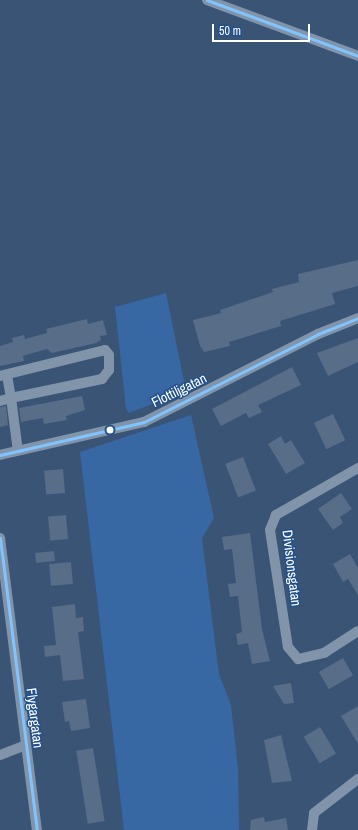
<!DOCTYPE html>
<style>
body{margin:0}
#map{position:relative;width:358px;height:830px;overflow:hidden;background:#3a5476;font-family:"Archivo Narrow",sans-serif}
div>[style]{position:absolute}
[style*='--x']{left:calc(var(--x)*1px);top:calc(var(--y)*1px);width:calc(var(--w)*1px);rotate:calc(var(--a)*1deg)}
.green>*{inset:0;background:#3768a4}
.building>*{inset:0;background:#586d87;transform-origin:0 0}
.minor>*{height:10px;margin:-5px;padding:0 5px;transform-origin:5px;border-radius:5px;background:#8194a9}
.bus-1>*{height:3px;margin:-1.5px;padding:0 1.5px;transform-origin:1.5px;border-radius:1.5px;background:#80c4ff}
.dots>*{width:11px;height:11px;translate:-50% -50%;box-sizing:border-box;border:2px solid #22518e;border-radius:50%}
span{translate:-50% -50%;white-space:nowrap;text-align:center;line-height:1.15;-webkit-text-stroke:3px #22518e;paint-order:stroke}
.street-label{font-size:14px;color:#fff}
.scale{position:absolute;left:212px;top:24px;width:98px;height:18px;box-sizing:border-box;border:2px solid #fff;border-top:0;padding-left:5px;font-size:12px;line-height:14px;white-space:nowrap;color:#fff;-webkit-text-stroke:3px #22518e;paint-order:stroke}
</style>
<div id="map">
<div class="green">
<div style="clip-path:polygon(166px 293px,186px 391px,129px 413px,126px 409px,115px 307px)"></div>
<div style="clip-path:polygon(191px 415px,214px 518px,202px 538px,219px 674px,231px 705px,238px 769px,239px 830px,124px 830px,80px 452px)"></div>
</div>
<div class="building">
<div style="clip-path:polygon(358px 260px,358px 286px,332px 293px,335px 304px,280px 321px,281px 326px,229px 342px,230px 346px,204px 352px,200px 346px,193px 320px,221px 313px,220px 310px,273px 292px,272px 289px,299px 282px,298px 274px)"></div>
<div style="clip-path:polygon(87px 319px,88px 324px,103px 320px,107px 335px,100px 336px,101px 340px,96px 343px,52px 353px,47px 349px,23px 356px,24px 361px,0 366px,0 346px,13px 342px,12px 338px,24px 335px,25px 339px,47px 333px,46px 329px)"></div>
<div style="clip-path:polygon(358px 338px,358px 362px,328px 376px,317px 353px)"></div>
<div style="clip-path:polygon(292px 367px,301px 385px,258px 405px,262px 412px,249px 418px,246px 413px,221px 426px,212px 409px)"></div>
<div style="clip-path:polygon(82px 396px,85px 410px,66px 416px,67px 420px,44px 424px,43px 418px,21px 422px,19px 408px)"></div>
<div style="clip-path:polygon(6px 406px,8px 425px,0 427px,0 407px)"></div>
<div style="left:333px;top:414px;width:29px;height:21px;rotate:65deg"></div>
<div style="clip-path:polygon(281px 436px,285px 444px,291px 440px,305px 463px,286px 474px,268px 444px)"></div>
<div style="left:243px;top:457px;width:36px;height:19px;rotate:69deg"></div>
<div style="left:63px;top:469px;width:24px;height:19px;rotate:85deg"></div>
<div style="clip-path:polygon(341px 493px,352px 509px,340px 517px,343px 523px,333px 530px,318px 509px)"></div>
<div style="left:66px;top:515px;width:24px;height:18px;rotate:85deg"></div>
<div style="clip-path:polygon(250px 533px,262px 629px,270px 661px,252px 664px,248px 643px,238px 645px,236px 634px,242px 632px,238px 596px,230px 597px,228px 584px,236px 583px,232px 549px,224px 550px,222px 537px)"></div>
<div style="left:54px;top:551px;width:10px;height:19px;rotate:84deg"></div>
<div style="clip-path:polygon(350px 554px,358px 568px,358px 595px,348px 579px,343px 582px,333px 564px)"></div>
<div style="left:71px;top:562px;width:22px;height:22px;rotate:85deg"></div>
<div style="clip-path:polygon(75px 604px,76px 618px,83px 617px,84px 631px,78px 632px,84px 679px,63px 681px,60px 655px,45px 657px,44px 646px,56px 645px,52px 607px)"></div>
<div style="left:343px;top:658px;width:20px;height:28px;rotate:60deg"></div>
<div style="clip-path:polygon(291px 683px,294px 703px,284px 704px,273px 686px)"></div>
<div style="clip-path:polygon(86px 699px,90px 728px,71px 731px,69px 721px,65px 722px,62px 702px)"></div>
<div style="clip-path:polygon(358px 706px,358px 744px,341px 716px)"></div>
<div style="left:320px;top:727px;width:31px;height:19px;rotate:59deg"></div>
<div style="clip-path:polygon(281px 735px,292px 781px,272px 783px,264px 740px)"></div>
<div style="left:93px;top:748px;width:74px;height:17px;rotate:81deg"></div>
<div style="clip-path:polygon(264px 817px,265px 822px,286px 818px,288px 830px,250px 830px,251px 820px)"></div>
</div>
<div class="minor">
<div style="--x:207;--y:0;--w:161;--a:20.3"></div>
<div style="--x:0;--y:376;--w:108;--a:-13.9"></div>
<div style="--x:105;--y:350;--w:6;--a:51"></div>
<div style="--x:109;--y:355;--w:15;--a:90"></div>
<div style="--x:109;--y:370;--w:11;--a:128"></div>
<div style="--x:102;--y:379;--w:93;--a:168.2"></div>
<div style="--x:11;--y:398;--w:23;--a:-100"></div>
<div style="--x:0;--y:401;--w:11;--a:-15"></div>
<div style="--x:11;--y:398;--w:53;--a:82.5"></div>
<div style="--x:0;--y:455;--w:148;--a:-12.9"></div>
<div style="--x:144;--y:422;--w:195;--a:-26.8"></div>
<div style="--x:318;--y:334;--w:43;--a:-21.8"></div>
<div style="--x:358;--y:468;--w:95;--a:150.2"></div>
<div style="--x:276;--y:515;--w:16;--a:112"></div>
<div style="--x:270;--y:530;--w:118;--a:81.3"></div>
<div style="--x:288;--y:647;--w:16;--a:50"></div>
<div style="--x:298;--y:659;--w:27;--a:-13"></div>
<div style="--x:324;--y:653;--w:40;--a:-32.9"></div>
<div style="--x:0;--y:538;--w:294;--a:82.8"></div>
<div style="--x:0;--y:755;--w:26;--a:-21"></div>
<div style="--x:312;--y:830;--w:17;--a:-83"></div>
<div style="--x:314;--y:813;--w:56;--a:-37.7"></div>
</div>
<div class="bus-1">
<div style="--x:207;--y:0;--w:161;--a:20.3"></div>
<div style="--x:0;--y:455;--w:148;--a:-12.9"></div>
<div style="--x:144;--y:422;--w:195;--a:-26.8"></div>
<div style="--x:318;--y:334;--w:43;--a:-21.8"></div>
<div style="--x:0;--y:538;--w:294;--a:82.8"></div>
</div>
<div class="dots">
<div style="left:110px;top:430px;background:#fff"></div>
</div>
<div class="street-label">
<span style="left:179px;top:390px;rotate:-26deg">Flottiljgatan</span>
<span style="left:292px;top:568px;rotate:83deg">Divisionsgatan</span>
<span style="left:35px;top:718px;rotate:83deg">Flygargatan</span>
</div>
<div class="scale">50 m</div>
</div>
